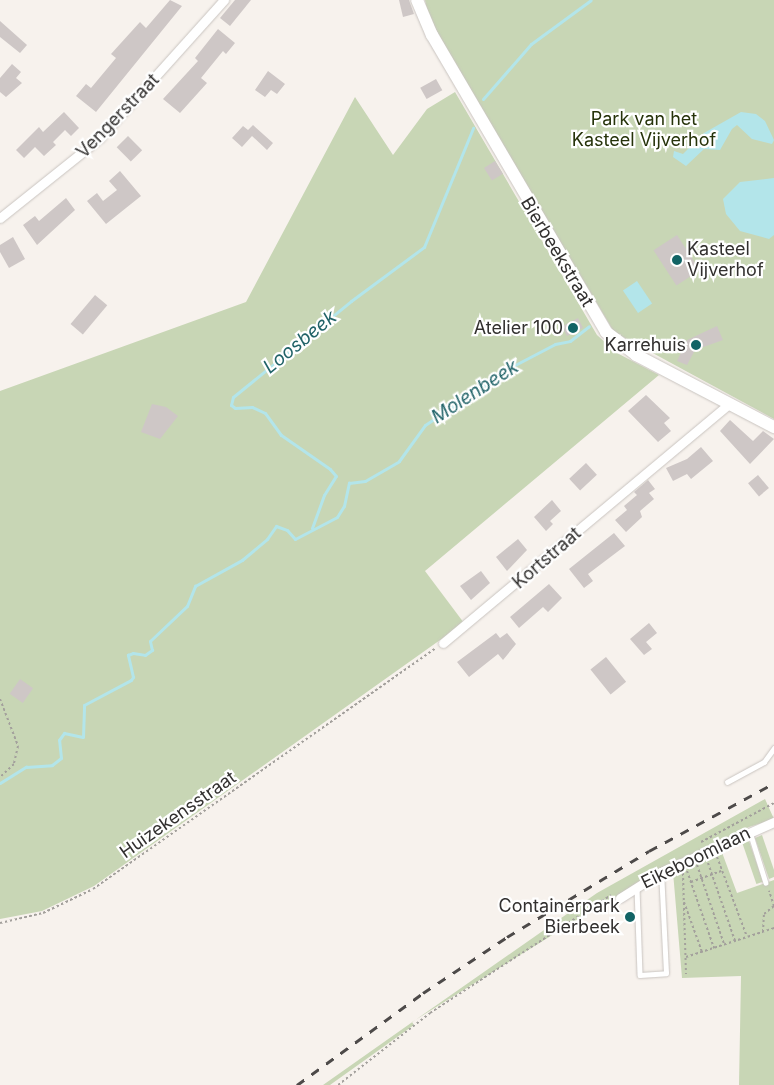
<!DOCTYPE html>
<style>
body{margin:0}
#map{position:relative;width:774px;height:1085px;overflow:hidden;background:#f7f2ed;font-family:Inter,sans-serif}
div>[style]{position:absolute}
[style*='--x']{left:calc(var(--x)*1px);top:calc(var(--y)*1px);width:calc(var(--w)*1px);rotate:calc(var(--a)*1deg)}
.green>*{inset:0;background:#c8d6b5;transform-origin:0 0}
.water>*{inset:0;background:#b3e5ea;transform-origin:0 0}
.stream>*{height:3px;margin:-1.5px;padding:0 1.5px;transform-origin:1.5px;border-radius:1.5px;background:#b3e5ea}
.building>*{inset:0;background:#cec7c6;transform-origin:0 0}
.path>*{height:2px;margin-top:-1px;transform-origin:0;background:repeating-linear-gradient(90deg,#a3a09c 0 2.5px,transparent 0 5px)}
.roads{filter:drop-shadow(0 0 1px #c9c4c0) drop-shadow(0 0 1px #c9c4c0)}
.lane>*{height:4.5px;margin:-2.25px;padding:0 2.25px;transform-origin:2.25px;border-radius:2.25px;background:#fff}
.street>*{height:9px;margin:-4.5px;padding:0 4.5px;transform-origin:4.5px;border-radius:4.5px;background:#fff}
.secondary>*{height:12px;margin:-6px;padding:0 6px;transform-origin:6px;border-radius:6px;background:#fff}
.rail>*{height:3px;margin-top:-1.5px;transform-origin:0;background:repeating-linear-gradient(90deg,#4d4a49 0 9px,transparent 0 18px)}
.dots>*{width:14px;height:14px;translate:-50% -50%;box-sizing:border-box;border:2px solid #fff;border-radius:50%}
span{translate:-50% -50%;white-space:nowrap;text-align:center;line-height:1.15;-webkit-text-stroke:4.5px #fff;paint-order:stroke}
.street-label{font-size:18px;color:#32302f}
.park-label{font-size:18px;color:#26330a}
.poi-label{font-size:18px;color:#32302f}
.left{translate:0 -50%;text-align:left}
.right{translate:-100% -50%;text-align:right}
.water-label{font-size:19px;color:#216368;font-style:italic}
</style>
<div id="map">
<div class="green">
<div style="clip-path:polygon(425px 0,774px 0,774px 419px,614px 332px,464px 80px,428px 15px)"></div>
<div style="clip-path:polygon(455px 92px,597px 335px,617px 353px,659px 375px,425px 571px,464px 623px,94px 886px,42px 911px,0 919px,0 391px,246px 302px,355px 97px,393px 155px,427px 109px)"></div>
<div style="clip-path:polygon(765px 799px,774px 819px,749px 827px,604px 903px,412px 1022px,414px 1025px,330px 1085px,323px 1085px,411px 1023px,597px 893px)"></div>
<div style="clip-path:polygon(762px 835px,774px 870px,774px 877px,769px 879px,755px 838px)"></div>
<div style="left:749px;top:841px;width:43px;height:7px;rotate:71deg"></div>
<div style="clip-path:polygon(720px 847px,737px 893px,774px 880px,774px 1085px,739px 1085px,741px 976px,682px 978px,673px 872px)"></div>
</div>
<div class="water">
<div style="clip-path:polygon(741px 112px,756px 114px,765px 121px,774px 140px,772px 144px,752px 139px,737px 125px,732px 129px,720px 150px,704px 149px,686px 166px,673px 157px,674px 151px,683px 154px,704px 133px)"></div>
<div style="clip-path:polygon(774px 178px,774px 235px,769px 239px,740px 231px,726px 214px,723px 199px,740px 182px)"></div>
<div style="left:637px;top:281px;width:27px;height:17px;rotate:56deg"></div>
</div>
<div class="stream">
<div style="--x:483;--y:99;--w:73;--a:-48.9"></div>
<div style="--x:531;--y:44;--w:74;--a:-36.3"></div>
<div style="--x:312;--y:528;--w:35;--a:-70"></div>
<div style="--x:324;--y:495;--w:22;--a:-58"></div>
<div style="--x:336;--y:476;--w:9;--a:-131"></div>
<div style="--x:330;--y:469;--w:60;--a:-145.2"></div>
<div style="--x:281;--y:435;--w:27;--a:-126"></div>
<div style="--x:265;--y:413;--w:14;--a:-155"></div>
<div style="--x:252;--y:407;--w:17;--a:177"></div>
<div style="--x:235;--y:408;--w:5;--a:-143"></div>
<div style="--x:231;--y:405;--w:8;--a:-76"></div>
<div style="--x:233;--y:397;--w:152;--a:-39.1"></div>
<div style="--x:351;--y:301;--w:91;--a:-36.5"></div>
<div style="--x:424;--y:247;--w:129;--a:-67.6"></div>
<div style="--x:0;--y:783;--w:31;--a:-32"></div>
<div style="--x:26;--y:767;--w:26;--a:-4"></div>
<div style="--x:52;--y:765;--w:11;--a:-38"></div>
<div style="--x:61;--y:758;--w:18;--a:-96"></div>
<div style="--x:59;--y:740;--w:9;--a:-54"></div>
<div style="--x:64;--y:733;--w:19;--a:12"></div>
<div style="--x:83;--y:737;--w:32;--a:-88"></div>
<div style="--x:84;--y:705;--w:53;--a:-28"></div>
<div style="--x:131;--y:680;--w:4;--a:-56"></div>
<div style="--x:133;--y:677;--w:23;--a:-103"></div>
<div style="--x:128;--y:655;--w:5;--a:-22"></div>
<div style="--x:133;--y:653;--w:12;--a:9"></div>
<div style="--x:145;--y:655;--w:9;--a:-36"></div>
<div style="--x:152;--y:650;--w:9;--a:-103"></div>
<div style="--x:150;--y:641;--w:51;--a:-43.4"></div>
<div style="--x:187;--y:606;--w:22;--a:-68"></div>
<div style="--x:195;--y:586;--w:54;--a:-29"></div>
<div style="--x:242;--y:560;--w:33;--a:-40"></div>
<div style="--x:267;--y:539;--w:16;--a:-55"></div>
<div style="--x:276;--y:526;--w:12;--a:20"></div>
<div style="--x:287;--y:530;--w:12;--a:48"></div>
<div style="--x:295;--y:539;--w:47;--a:-27.6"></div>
<div style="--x:337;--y:517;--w:13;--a:-58"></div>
<div style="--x:344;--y:506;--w:24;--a:-78"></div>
<div style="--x:349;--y:483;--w:16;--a:-7"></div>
<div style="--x:365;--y:481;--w:39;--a:-30"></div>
<div style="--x:399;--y:461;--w:44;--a:-54.2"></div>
<div style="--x:425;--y:425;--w:106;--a:-33.8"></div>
<div style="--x:513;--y:366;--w:47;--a:-27.6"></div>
<div style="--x:555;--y:344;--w:15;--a:-11"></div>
<div style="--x:570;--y:341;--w:24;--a:-38"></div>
</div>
<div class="building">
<div style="clip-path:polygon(170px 0,182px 6px,96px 112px,76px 96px,86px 84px,91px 88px,116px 58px,111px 54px,140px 22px,146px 28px)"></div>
<div style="clip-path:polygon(235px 0,251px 0,230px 26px,220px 18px)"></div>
<div style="clip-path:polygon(399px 0,409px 0,414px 14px,403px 17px)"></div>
<div style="clip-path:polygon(0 21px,27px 45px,20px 53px,0 37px)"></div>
<div style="clip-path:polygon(218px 29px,235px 43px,226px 54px,223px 51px,201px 78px,207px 83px,180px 113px,163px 99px,198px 61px,195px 58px)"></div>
<div style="clip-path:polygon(12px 64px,21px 72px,16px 78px,22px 83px,6px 97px,0 92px,0 78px)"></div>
<div style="clip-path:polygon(268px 71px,285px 84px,277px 94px,271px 90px,265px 97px,255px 90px)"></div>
<div style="left:436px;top:79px;width:13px;height:18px;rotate:61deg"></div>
<div style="clip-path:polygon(64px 112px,79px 128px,71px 136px,65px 130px,53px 142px,56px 145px,44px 156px,35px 147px,24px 158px,16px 150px,39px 127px,43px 132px)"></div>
<div style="clip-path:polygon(253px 125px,273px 143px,267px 150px,252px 136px,242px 147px,232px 138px,243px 126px,248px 130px)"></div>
<div style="left:128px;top:136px;width:20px;height:16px;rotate:45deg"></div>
<div style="left:495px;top:161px;width:15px;height:13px;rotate:58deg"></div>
<div style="clip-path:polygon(120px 171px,141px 196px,106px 224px,87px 201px,97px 193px,103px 201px,117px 190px,109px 181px)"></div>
<div style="clip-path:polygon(66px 198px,75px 210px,37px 245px,23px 225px,35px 216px,39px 221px)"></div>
<div style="left:677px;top:235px;width:42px;height:28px;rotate:57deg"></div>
<div style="clip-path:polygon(13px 237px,25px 259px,9px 268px,0 252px,0 245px)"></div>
<div style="left:95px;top:295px;width:16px;height:38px;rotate:40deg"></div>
<div style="left:578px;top:318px;width:11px;height:18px;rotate:63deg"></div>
<div style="clip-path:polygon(717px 326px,723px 340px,695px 350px,687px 365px,677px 361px,687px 340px)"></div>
<div style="clip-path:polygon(646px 395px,670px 418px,664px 423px,671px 431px,658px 442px,628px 411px)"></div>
<div style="clip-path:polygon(152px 404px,166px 407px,178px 416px,160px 439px,141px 432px)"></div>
<div style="clip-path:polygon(730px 420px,753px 441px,763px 431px,774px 439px,750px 464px,720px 431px)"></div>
<div style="clip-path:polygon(701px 447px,713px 461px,691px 479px,687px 474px,673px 481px,666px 468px,687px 459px)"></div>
<div style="left:586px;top:463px;width:16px;height:23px;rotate:47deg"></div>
<div style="left:758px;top:475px;width:17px;height:13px;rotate:50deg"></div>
<div style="clip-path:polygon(648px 480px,655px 489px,649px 493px,654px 499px,640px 511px,642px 517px,626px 532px,615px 520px,627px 510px,624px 506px,637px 495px,634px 492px)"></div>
<div style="clip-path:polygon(552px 500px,561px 511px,550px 521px,553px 524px,546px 531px,534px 517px)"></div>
<div style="clip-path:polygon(614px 533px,625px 546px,588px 574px,593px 581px,584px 588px,569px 569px)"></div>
<div style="clip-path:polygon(518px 539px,527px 550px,507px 571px,496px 557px)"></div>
<div style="clip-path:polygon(481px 571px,490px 583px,471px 600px,460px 586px)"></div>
<div style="clip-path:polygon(549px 584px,562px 598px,548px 612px,543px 607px,519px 628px,510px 617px)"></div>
<div style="clip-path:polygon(649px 623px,657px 633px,646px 642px,652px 649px,644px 655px,630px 639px)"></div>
<div style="clip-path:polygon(496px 633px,500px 638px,507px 633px,516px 644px,503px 660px,498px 654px,469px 677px,457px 662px)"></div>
<div style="left:606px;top:657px;width:32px;height:20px;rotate:51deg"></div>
<div style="left:20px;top:679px;width:16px;height:18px;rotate:35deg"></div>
</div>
<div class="path">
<div style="--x:0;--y:699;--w:50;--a:69"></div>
<div style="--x:18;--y:746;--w:18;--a:103"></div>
<div style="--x:14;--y:764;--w:19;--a:137"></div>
<div style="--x:701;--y:842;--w:83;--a:-28.1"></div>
<div style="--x:717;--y:857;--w:85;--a:69.4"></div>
<div style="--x:708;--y:863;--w:83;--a:70.9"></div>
<div style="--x:697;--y:865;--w:83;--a:71.1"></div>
<div style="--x:687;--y:871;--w:82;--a:70.7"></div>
<div style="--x:683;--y:873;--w:101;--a:88.3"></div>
<div style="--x:691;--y:882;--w:32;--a:-20"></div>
<div style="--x:684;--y:902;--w:53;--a:70.2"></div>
<div style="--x:591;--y:908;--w:23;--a:-15"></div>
<div style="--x:0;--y:923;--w:44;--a:-13.1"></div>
<div style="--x:43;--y:913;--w:55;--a:-25.6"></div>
<div style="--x:93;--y:889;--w:418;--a:-35.1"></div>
<div style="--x:763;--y:932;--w:18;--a:-87"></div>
<div style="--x:764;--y:914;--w:13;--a:-39"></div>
<div style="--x:774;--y:906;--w:16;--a:-108"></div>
<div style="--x:686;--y:957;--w:93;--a:-18.2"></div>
<div style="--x:338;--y:1085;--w:117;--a:-38"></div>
<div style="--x:430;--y:1013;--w:216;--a:-33.1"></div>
</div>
<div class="roads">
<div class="lane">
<div style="--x:727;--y:782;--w:42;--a:-28.4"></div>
<div style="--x:764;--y:762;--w:17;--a:-54"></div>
<div style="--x:750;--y:832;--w:53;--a:72.6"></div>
<div style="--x:637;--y:888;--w:87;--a:88"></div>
<div style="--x:640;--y:975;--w:26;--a:-4"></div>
<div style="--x:666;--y:973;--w:101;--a:-92.8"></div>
</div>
<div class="street">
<div style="--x:0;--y:218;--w:128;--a:-38.7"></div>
<div style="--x:100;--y:138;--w:186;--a:-48.1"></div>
<div style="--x:443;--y:643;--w:373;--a:-39.9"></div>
<div style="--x:620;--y:898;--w:49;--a:-32.4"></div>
<div style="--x:661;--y:872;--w:124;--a:-23.9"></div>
</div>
<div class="secondary">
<div style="--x:417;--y:0;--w:38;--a:67"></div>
<div style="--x:432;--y:35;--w:344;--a:59.6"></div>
<div style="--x:606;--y:332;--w:38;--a:37"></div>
<div style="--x:636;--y:355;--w:156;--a:27.6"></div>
</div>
</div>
<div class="rail">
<div style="--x:297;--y:1085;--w:156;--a:-36.1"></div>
<div style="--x:423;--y:993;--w:101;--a:-33.7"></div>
<div style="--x:507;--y:937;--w:166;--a:-31.2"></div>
<div style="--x:649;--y:851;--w:142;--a:-28.5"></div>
</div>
<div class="dots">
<div style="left:677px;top:260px;background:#126365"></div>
<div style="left:573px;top:328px;background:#126365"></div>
<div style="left:696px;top:345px;background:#126365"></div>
<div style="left:630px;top:917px;background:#126365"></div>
</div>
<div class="street-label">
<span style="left:118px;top:116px;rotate:-46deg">Vengerstraat</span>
<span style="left:557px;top:252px;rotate:59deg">Bierbeekstraat</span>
<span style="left:547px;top:558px;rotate:-41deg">Kortstraat</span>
<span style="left:178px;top:815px;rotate:-35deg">Huizekensstraat</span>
<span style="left:696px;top:858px;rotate:-26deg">Eikeboomlaan</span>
</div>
<div class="park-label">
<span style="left:644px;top:130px">Park van het<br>Kasteel Vijverhof</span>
</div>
<div class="poi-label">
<span class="left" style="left:687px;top:260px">Kasteel<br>Vijverhof</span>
<span class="right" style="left:563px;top:328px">Atelier 100</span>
<span class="right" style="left:686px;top:345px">Karrehuis</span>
<span class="right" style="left:620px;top:917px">Containerpark<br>Bierbeek</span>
</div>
<div class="water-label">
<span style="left:300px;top:342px;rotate:-39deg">Loosbeek</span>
<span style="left:475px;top:392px;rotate:-33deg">Molenbeek</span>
</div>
</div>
